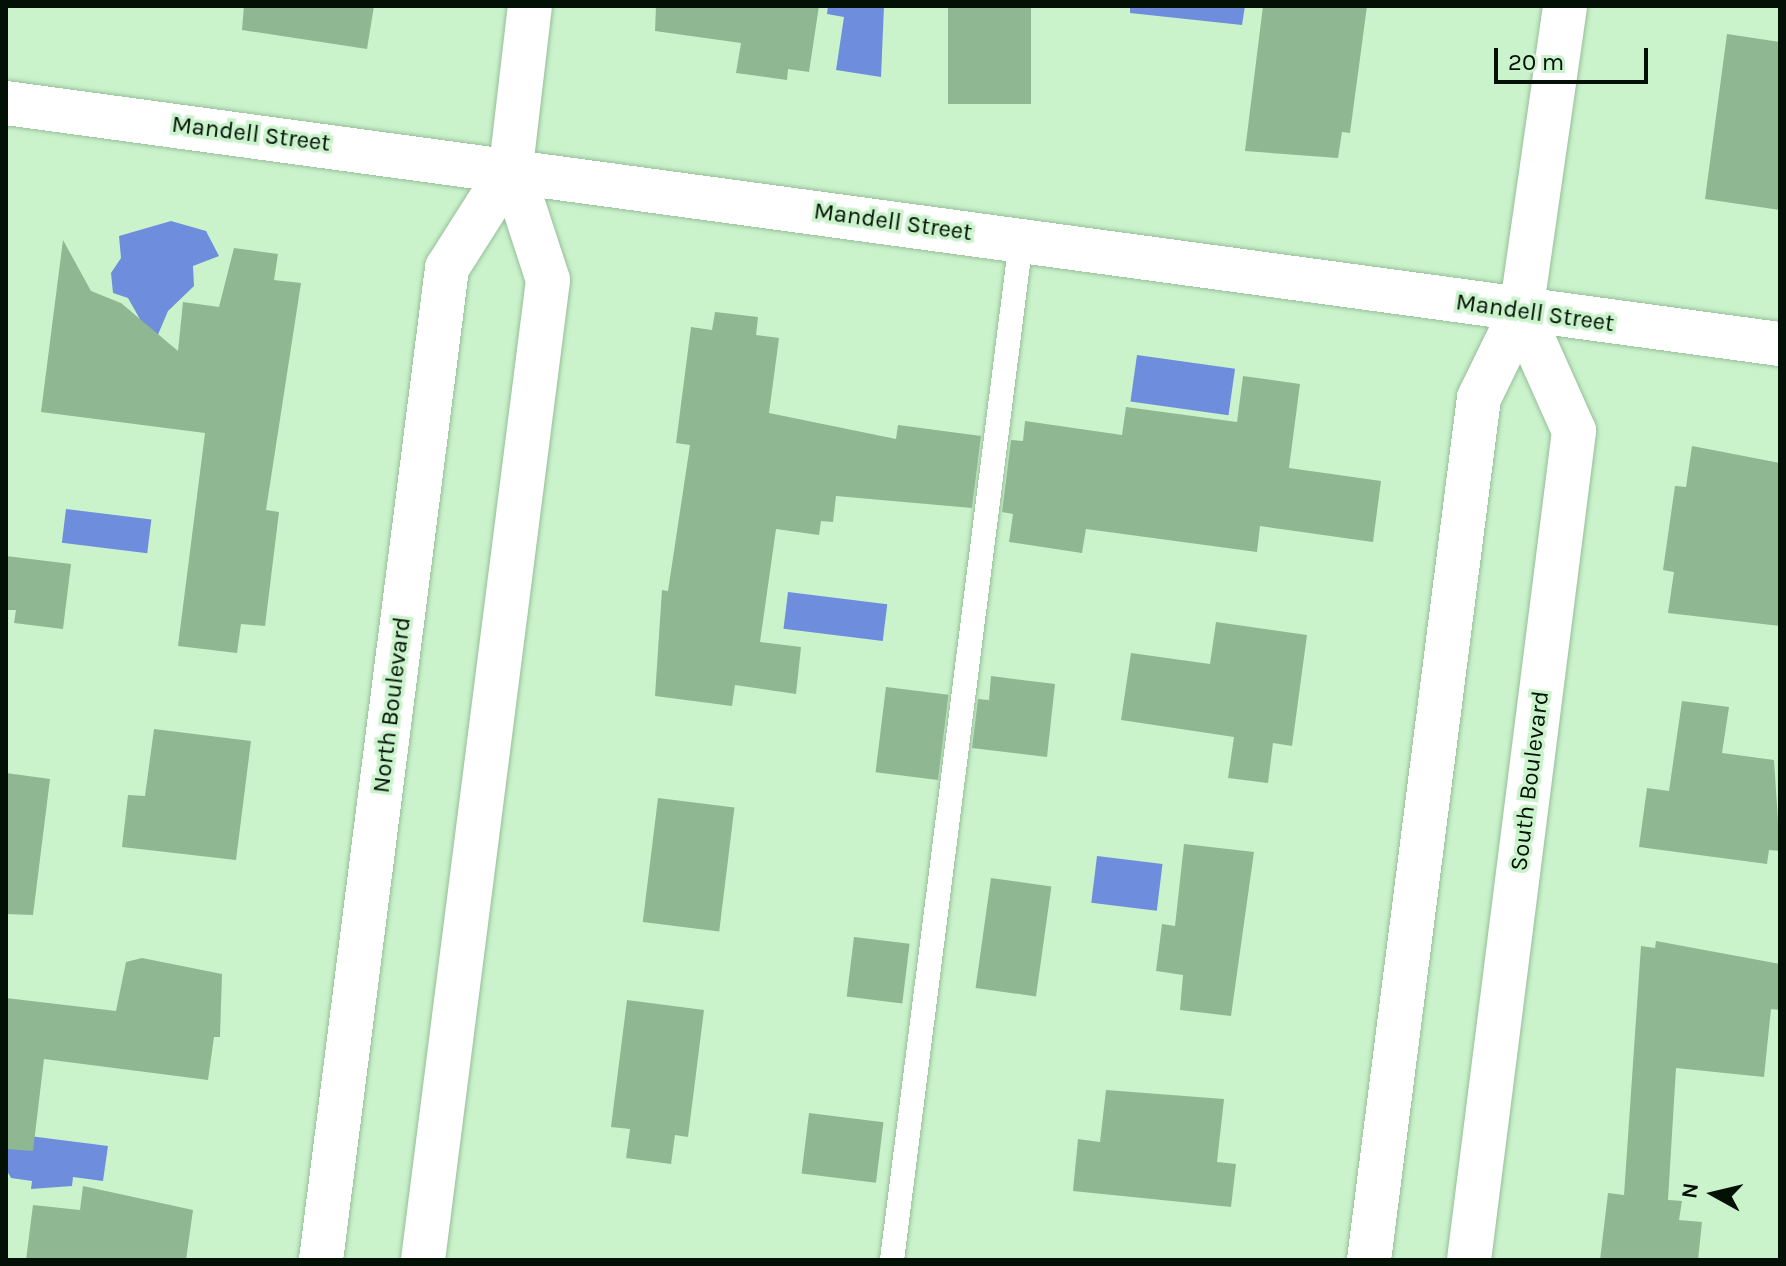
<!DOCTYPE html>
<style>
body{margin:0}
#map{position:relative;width:1786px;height:1266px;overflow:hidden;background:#caf3cc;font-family:Karla,sans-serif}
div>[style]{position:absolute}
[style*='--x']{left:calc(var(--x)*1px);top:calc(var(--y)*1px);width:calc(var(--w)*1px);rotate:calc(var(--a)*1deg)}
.water>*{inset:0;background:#6e8ddd;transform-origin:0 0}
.building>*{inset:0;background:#8fb792;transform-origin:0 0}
.roads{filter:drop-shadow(0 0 2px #96be99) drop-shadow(0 0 2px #96be99)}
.service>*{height:24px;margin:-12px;padding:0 12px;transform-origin:12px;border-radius:12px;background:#fff}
.minor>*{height:44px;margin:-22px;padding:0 22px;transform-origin:22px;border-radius:22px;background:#fff}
.tertiary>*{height:44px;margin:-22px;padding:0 22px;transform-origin:22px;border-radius:22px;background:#fff}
span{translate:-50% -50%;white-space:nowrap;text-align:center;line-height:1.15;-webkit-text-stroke:7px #caf3cc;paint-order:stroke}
.street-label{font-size:24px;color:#031005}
.frame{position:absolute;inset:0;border:8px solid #031005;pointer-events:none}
.north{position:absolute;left:1674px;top:1154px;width:80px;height:80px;-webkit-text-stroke:6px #caf3cc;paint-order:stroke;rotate:278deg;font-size:22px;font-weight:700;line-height:32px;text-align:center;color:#031005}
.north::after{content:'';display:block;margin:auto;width:28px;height:36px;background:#031005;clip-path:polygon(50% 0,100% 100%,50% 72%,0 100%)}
.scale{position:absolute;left:1494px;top:48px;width:154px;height:36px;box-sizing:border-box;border:4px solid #031005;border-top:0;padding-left:10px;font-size:24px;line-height:28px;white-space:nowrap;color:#031005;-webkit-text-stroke:6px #caf3cc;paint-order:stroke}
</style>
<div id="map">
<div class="water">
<div style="clip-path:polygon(828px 6px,884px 6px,881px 77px,836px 70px,844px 17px,827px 14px)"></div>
<div style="clip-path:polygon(1130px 6px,1245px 6px,1242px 25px,1130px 13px)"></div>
<div style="clip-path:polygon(171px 221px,206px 231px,219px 256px,193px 266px,194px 286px,168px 311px,154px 344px,128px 298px,113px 293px,111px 273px,121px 258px,119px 236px)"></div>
<div style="left:1137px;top:355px;width:99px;height:47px;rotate:8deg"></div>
<div style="left:66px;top:509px;width:86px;height:34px;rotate:7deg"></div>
<div style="left:788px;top:592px;width:100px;height:37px;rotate:7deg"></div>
<div style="left:1097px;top:856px;width:66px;height:47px;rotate:7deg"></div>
<div style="clip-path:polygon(6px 1133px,108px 1146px,103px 1181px,73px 1177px,72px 1186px,31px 1189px,32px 1181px,11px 1178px,6px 1169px)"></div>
</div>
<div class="building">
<div style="clip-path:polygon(244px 6px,374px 6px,367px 49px,242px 30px)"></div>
<div style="clip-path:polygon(656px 6px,819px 6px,809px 72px,788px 69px,787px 80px,736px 73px,741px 43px,655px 31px)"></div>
<div style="left:948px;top:6px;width:83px;height:98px"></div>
<div style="clip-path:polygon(1263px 6px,1367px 6px,1350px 133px,1342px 132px,1338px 158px,1245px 151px)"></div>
<div style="clip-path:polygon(1727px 34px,1780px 42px,1780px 210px,1705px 199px)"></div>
<div style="clip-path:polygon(63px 240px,91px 291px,121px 303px,178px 351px,183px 302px,219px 307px,234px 248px,278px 254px,274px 280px,301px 283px,266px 510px,279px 512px,265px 626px,241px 624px,237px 653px,178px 646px,205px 433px,41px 412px)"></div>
<div style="clip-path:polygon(715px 312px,758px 317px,756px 335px,779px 338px,769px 413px,896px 439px,898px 425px,981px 436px,972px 508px,836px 496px,833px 522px,821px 521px,819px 535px,776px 529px,760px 642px,801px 647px,796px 694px,735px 685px,732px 706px,655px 696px,662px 590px,668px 591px,690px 445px,676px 443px,691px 327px,712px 330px)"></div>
<div style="clip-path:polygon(1243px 376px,1300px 384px,1289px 468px,1381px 481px,1373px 542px,1260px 526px,1257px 552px,1086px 529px,1082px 553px,1009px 542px,1013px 514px,1002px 512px,1011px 440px,1023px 441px,1025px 421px,1122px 435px,1126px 407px,1237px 422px)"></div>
<div style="clip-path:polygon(1692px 446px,1780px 463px,1780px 626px,1668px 613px,1674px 572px,1663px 570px,1675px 486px,1686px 487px)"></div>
<div style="clip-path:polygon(6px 556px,71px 564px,63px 629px,14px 623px,16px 610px,6px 610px)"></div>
<div style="clip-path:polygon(1216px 622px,1307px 635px,1292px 746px,1273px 743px,1268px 783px,1228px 778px,1234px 737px,1121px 720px,1131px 653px,1210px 664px)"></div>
<div style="clip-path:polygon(991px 676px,1055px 684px,1047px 757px,972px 748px,978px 699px,989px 700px)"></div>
<div style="left:886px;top:687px;width:63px;height:86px;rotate:7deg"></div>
<div style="clip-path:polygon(1682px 701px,1729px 707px,1722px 753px,1774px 760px,1780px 851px,1769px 850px,1767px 864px,1639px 847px,1647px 788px,1669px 791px)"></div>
<div style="clip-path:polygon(154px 729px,251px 741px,236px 860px,122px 847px,128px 795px,145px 796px)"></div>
<div style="clip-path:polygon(6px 773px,50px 779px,33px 915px,6px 914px)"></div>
<div style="left:658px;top:798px;width:77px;height:125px;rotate:7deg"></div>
<div style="clip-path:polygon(1184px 844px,1254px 852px,1231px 1016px,1180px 1010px,1183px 975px,1156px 971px,1162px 924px,1175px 926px)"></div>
<div style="left:991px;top:878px;width:61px;height:111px;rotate:8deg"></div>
<div style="left:854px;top:937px;width:56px;height:60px;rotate:7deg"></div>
<div style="clip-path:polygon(1656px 941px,1780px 964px,1780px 1010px,1771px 1009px,1764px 1077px,1676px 1068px,1668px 1200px,1682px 1201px,1679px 1220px,1702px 1222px,1698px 1260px,1600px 1260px,1608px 1193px,1624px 1195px,1641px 946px,1655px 948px)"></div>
<div style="clip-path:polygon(142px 958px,222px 974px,220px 1037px,214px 1037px,208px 1080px,44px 1059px,33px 1151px,6px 1149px,6px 998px,116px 1011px,126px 962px)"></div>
<div style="clip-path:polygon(627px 1000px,704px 1010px,688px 1137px,675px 1135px,671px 1164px,626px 1158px,630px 1129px,611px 1127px)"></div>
<div style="clip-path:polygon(1106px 1090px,1224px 1099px,1217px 1162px,1236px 1164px,1231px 1207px,1073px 1191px,1078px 1139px,1100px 1142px)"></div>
<div style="left:809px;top:1113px;width:75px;height:61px;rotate:7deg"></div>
<div style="clip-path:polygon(83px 1186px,193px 1210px,186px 1260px,26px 1260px,33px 1205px,80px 1210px)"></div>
</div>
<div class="roads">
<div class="service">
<div style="--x:892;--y:1260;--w:1027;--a:-82.79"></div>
</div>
<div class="minor">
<div style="--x:321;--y:1260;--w:1000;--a:-82.76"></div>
<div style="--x:447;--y:268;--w:120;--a:-57.6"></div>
<div style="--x:423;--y:1260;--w:988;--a:-82.73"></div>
<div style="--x:548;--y:280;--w:119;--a:-108.1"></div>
<div style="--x:511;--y:167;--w:162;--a:-83.3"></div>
<div style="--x:1369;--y:1260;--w:869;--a:-82.73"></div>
<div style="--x:1479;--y:398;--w:96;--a:-64"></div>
<div style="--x:1521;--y:312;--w:309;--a:-81.8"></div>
<div style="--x:1469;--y:1260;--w:836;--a:-82.78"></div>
<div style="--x:1574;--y:431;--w:130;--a:-114"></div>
</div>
<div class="tertiary">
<div style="--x:6;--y:103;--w:1790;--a:7.74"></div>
</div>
</div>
<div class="street-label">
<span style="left:251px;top:134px;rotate:7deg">Mandell Street</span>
<span style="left:893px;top:222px;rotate:8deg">Mandell Street</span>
<span style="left:1535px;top:313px;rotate:8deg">Mandell Street</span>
<span style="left:392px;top:705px;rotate:-83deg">North Boulevard</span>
<span style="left:1530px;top:781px;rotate:-83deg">South Boulevard</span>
</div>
<div class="frame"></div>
<div class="north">N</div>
<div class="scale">20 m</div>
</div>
